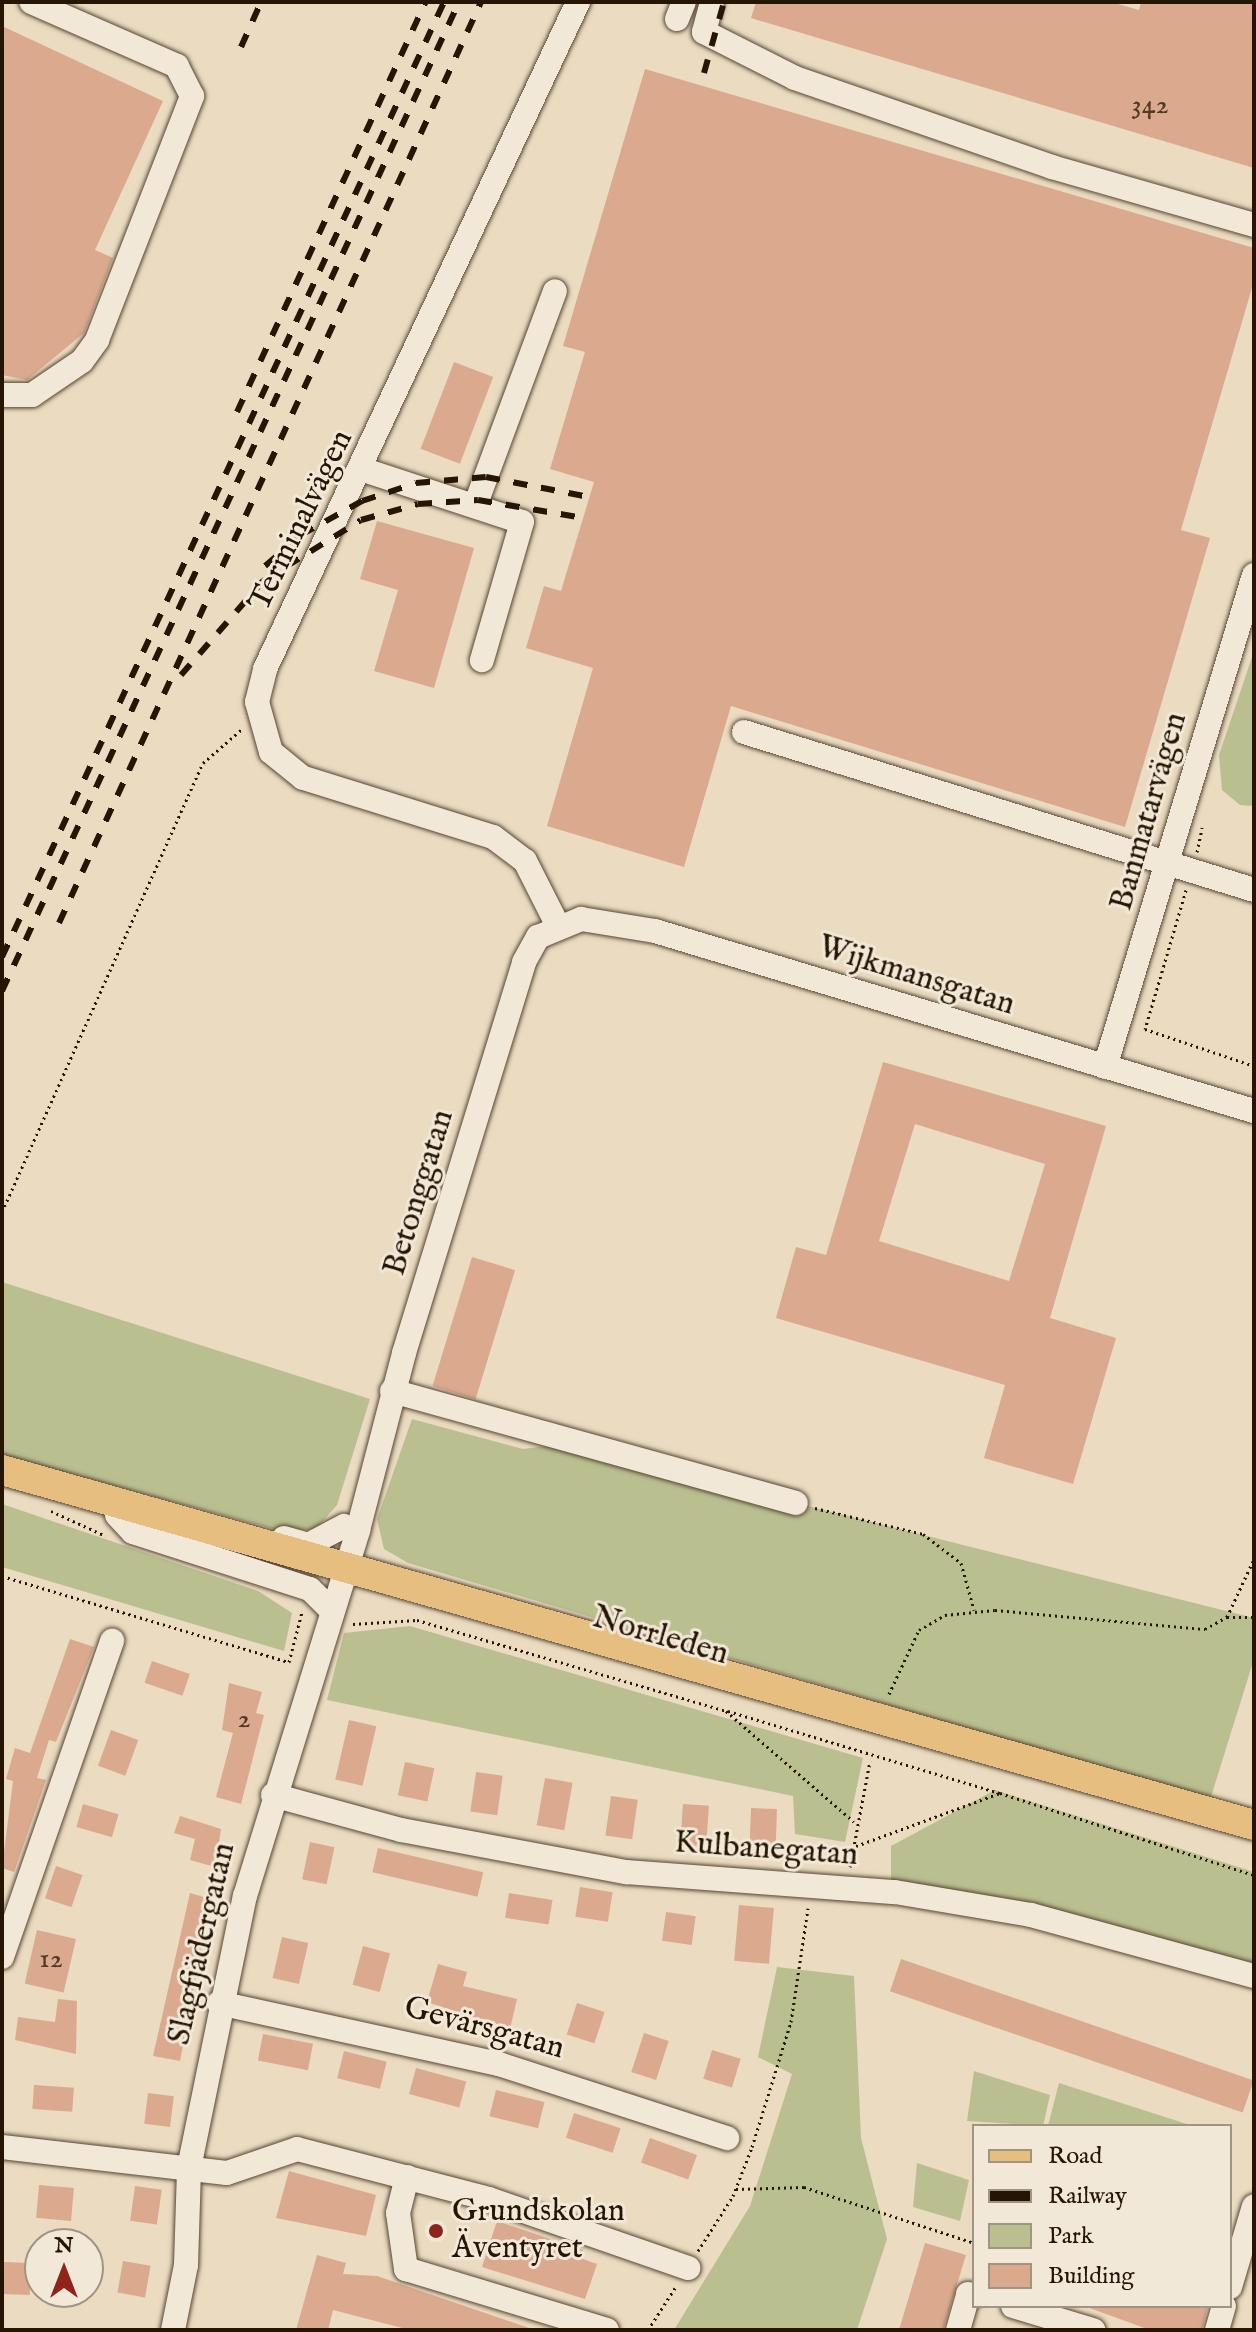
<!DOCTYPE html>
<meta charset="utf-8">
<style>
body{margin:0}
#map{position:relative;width:1256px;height:2332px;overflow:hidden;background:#eadbc1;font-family:"IM FELL English",serif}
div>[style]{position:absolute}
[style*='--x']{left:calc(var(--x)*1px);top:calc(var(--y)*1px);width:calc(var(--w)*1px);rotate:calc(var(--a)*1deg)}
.green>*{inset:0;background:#babf90}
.building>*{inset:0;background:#dbaa8e;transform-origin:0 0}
.path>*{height:3px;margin-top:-1.5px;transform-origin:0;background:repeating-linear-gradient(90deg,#261503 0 2px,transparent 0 6px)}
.roads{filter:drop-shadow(0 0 2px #574632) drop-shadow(0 0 2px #574632)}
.minor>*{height:24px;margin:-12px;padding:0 12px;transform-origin:12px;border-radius:12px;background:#f1e8d7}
.major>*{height:30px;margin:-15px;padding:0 15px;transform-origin:15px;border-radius:15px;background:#e5be80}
.rail>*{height:6px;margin-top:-3px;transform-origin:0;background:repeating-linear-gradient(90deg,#261503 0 14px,transparent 0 28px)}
.dots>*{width:22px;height:22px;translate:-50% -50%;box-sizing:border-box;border:4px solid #f1e8d7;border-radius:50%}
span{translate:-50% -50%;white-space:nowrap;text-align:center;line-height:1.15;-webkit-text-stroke:6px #f1e8d7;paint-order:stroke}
.number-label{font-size:28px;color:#533a26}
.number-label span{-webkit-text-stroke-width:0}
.street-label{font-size:32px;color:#261503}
.poi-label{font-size:32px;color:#261503}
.left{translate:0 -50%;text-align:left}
.frame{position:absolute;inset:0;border:4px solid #261503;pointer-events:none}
.legend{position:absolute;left:972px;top:2124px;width:260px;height:184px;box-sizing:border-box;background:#f1e8d7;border:2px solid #a09482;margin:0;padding:10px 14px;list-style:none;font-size:24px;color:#261503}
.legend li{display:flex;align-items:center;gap:16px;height:40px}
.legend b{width:40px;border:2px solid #a09482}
.north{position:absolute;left:24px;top:2228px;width:80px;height:80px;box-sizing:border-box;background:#f1e8d7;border:2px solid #a09482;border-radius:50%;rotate:0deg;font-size:22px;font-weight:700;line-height:32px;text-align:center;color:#261503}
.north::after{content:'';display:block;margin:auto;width:28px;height:36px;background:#8f2418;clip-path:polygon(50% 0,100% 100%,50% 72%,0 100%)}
</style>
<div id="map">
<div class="green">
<div style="clip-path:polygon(1254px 651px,1254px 806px,1240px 805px,1222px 790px,1219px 755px)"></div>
<div style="clip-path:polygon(2px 1282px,370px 1399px,337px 1505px,316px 1529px,281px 1531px,2px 1455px)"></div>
<div style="clip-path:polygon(412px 1419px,523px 1449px,561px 1444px,1254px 1618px,1254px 1659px,1210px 1800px,408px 1563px,384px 1549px,377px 1519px)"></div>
<div style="clip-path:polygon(2px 1504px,258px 1591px,292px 1613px,284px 1651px,2px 1567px)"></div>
<div style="clip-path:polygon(410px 1626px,863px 1758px,845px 1842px,795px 1834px,793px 1796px,327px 1700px,344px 1633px)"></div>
<div style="clip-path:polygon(995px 1790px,1254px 1872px,1254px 1972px,891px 1883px,891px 1846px)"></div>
<div style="clip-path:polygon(777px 1967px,854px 1976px,861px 2138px,887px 2239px,857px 2330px,674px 2330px,750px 2206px,792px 2074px,758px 2057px)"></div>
<div style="clip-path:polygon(974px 2071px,1050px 2095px,1043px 2126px,967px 2121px)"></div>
<div style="clip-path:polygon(1059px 2083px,1193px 2126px,1048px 2126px)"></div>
<div style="clip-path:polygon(917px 2163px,969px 2180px,960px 2221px,913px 2207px)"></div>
</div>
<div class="building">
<div style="clip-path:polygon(756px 2px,1111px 2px,1139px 10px,1141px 2px,1254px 2px,1254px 168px,751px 18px)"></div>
<div style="clip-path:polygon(2px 26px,163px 101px,95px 250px,113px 258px,84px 333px,27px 380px,2px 375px)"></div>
<div style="clip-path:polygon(645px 69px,1254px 248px,1254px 281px,1181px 530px,1210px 538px,1125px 827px,731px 706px,684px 867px,547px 826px,593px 668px,526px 648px,544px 586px,561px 591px,594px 482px,550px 469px,585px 352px,563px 346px)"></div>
<div style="left:454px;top:362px;width:42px;height:93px;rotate:21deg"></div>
<div style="clip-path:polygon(377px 521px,474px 548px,434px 688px,374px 671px,398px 590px,360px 579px)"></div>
<div style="clip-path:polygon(evenodd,883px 1062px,1106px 1126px,1050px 1318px,1116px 1338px,1073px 1484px,984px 1458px,1005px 1385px,776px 1318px,796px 1247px,826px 1255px,883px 1062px,915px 1124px,1045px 1164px,1009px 1281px,879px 1241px,915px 1124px)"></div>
<div style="left:472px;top:1257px;width:45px;height:135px;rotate:17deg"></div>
<div style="clip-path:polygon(70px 1639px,94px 1647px,56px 1742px,49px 1740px,37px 1778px,46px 1780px,14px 1872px,2px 1868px,13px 1781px,6px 1779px,15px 1748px,30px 1753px)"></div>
<div style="left:152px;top:1661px;width:40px;height:23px;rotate:19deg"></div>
<div style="clip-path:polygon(229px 1683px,262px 1692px,256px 1713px,264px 1715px,241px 1804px,216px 1797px,233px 1733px,222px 1730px)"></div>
<div style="left:349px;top:1720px;width:28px;height:61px;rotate:13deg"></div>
<div style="left:111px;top:1730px;width:29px;height:38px;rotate:20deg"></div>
<div style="left:405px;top:1762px;width:30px;height:34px;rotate:12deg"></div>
<div style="left:476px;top:1772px;width:27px;height:40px;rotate:8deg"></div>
<div style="left:545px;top:1778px;width:28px;height:48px;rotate:10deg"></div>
<div style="left:611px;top:1796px;width:27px;height:40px;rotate:8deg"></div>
<div style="left:83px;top:1804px;width:37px;height:24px;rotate:16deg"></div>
<div style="left:683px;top:1804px;width:26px;height:41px;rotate:4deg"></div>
<div style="left:751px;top:1808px;width:26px;height:43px;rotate:2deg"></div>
<div style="clip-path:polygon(180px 1816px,221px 1829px,215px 1867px,190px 1860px,195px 1839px,174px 1833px)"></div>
<div style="left:310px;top:1842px;width:25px;height:38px;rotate:12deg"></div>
<div style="left:378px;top:1848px;width:108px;height:25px;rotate:13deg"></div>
<div style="left:56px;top:1866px;width:28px;height:34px;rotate:19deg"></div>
<div style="left:580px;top:1887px;width:33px;height:30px;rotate:9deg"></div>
<div style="clip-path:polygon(190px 1893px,211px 1899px,180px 2061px,153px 2056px)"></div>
<div style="left:509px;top:1893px;width:44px;height:25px;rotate:9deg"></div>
<div style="left:739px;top:1905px;width:35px;height:56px;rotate:5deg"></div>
<div style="left:666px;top:1912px;width:30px;height:29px;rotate:8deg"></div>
<div style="left:37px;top:1930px;width:40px;height:55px;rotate:13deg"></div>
<div style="left:282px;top:1937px;width:27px;height:42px;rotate:13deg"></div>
<div style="left:363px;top:1946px;width:28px;height:40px;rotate:15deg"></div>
<div style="left:901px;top:1959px;width:373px;height:34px;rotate:19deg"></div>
<div style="clip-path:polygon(438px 1964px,467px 1972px,463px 1986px,517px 1999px,510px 2029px,427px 2002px)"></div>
<div style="clip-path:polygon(58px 1999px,77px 2001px,76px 2054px,15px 2040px,18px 2017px,55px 2022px)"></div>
<div style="left:577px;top:2003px;width:29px;height:33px;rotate:18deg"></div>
<div style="left:644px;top:2033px;width:26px;height:41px;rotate:18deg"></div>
<div style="left:263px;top:2034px;width:51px;height:27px;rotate:11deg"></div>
<div style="left:712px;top:2050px;width:30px;height:30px;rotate:17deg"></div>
<div style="left:344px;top:2051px;width:44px;height:28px;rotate:14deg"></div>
<div style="left:416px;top:2068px;width:52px;height:27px;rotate:15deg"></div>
<div style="left:34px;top:2085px;width:40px;height:24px;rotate:4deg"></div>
<div style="left:496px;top:2090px;width:50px;height:27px;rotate:14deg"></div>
<div style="left:148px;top:2093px;width:26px;height:31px;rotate:7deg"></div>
<div style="left:574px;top:2113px;width:49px;height:26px;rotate:18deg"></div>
<div style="left:650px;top:2138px;width:50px;height:26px;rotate:20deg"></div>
<div style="clip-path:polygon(289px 2171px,376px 2195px,366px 2236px,276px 2218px)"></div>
<div style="left:39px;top:2185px;width:35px;height:33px;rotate:5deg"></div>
<div style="left:135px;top:2186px;width:27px;height:35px;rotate:8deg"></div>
<div style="clip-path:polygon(497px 2221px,583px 2250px,580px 2258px,597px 2264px,585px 2299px,482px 2267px)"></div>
<div style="clip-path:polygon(925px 2243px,966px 2255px,943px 2330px,899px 2330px)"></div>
<div style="clip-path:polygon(317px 2255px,346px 2263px,343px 2274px,377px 2276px,535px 2330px,410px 2330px,333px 2310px,328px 2330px,296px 2330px)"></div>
<div style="left:123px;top:2261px;width:28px;height:32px;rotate:10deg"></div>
<div style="left:3px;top:2262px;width:28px;height:32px;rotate:2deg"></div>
<div style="clip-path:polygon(1084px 2306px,1208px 2306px,1202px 2330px,1150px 2330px)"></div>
</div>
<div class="path">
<div style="--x:1197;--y:852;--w:25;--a:-78"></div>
<div style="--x:1186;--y:890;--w:145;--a:106.4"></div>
<div style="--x:1145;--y:1029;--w:115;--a:18.7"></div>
<div style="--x:2;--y:1212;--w:492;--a:-65.9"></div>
<div style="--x:203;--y:763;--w:52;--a:-41.1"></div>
<div style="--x:815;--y:1508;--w:111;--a:13.5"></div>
<div style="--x:923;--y:1534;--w:48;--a:37.3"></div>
<div style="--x:961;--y:1563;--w:49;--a:74.5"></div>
<div style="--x:51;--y:1511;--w:60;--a:24.4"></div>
<div style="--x:2;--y:1576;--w:300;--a:16.7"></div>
<div style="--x:289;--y:1662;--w:52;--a:-75.4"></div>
<div style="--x:1227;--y:1617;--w:27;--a:0"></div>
<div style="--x:353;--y:1624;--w:64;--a:-3.6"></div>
<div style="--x:417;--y:1620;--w:322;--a:16.4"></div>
<div style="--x:726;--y:1711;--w:169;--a:40.9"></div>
<div style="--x:889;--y:1694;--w:71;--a:-64.9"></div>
<div style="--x:919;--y:1630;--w:30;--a:-30"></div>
<div style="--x:945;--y:1615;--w:50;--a:-5.7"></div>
<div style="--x:995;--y:1610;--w:211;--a:5.2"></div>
<div style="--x:1205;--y:1629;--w:25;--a:-29"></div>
<div style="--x:1227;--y:1617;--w:64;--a:-65"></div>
<div style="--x:728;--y:1711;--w:284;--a:16.8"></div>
<div style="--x:856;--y:1846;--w:153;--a:-20.2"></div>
<div style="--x:1000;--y:1793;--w:267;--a:17.9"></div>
<div style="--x:850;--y:1867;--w:108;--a:-79.3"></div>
<div style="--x:736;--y:2189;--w:68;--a:-1.7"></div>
<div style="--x:804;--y:2187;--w:179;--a:18.2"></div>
<div style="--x:698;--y:2251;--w:65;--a:-57.5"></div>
<div style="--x:733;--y:2196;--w:53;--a:-68.8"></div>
<div style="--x:752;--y:2147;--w:131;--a:-72.7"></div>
<div style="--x:791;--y:2022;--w:115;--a:-81.5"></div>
<div style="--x:648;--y:2330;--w:50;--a:-57.3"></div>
</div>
<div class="roads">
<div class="minor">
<div style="--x:712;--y:2;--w:31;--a:105"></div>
<div style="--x:704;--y:32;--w:102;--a:26.8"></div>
<div style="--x:795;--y:78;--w:272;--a:19.1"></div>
<div style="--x:1052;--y:167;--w:210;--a:16"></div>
<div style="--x:677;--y:19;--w:18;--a:-68"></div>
<div style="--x:2;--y:395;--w:30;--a:0"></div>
<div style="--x:32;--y:395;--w:60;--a:-34.2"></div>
<div style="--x:82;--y:361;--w:26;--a:-54"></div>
<div style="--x:97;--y:340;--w:262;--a:-68.7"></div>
<div style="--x:192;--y:96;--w:34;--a:-117"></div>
<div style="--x:177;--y:66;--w:159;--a:-156.3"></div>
<div style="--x:364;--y:470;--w:166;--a:18.2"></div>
<div style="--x:522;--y:522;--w:144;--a:106.2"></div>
<div style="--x:475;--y:506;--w:229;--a:-69.6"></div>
<div style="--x:744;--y:732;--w:534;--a:17.21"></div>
<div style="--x:557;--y:924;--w:71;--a:-116.9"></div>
<div style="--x:525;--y:861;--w:40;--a:-143"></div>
<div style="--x:493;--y:837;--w:199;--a:-162.7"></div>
<div style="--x:303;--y:778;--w:41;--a:-140.9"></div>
<div style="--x:271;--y:752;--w:52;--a:-105.6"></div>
<div style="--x:257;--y:702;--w:34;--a:-76"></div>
<div style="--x:265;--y:669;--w:737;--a:-64.86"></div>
<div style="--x:1105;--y:1067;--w:514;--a:-73.15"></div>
<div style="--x:392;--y:1391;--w:419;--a:15.5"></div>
<div style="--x:117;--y:1515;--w:23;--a:47"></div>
<div style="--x:133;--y:1532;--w:186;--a:17.9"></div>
<div style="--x:310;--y:1589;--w:27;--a:45"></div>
<div style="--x:284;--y:1538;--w:25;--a:16"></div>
<div style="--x:308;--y:1545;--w:41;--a:-27.8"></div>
<div style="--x:273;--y:1795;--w:133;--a:15.3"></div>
<div style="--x:401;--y:1830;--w:229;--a:10.6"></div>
<div style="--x:626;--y:1872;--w:270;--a:4.3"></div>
<div style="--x:895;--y:1892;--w:138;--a:9.6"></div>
<div style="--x:1031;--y:1915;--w:231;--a:15.3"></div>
<div style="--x:2;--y:1957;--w:335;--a:-70.8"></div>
<div style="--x:219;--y:2003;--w:287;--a:12.3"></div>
<div style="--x:499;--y:2064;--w:240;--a:18"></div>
<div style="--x:2;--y:2147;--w:226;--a:6.6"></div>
<div style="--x:227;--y:2173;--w:74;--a:-18.9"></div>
<div style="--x:297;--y:2149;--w:198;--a:14.6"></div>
<div style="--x:489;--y:2199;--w:211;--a:19.1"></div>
<div style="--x:407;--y:2177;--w:37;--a:104"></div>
<div style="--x:398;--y:2213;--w:57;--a:81.9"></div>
<div style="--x:406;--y:2269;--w:210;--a:16.9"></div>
<div style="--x:1230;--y:2287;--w:84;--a:-73.5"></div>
<div style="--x:1013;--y:2306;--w:84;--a:16.7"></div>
<div style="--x:173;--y:2330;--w:66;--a:-78.7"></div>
<div style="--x:186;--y:2265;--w:97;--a:-88.2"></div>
<div style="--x:189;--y:2168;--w:278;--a:-78.4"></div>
<div style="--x:245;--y:1896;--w:383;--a:-72.8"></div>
<div style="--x:358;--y:1530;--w:183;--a:-75.4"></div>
<div style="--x:404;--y:1353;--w:409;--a:-72.9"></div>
<div style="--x:524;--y:962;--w:29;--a:-61"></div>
<div style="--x:538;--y:937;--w:47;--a:-22.7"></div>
<div style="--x:581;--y:919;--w:75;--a:9.2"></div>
<div style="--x:655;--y:931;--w:625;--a:16.73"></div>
<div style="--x:958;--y:2330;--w:37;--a:-74"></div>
<div style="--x:968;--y:2294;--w:6;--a:9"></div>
<div style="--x:1217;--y:2330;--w:25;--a:-74"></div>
</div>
<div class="major">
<div style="--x:2;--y:1470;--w:1301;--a:15.83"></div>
</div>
</div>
<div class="rail">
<div style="--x:241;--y:47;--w:49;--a:-66"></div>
<div style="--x:704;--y:73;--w:74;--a:-74.3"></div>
<div style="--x:237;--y:412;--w:451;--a:-65.3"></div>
<div style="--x:265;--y:566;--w:48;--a:-40.7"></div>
<div style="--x:301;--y:535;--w:70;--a:-29.1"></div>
<div style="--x:362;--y:501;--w:57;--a:-18.4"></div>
<div style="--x:416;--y:483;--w:70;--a:-4.9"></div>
<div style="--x:486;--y:477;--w:105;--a:11"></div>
<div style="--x:181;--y:675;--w:125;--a:-48.9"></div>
<div style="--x:263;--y:581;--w:115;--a:-31.9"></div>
<div style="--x:361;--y:520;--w:59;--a:-15.7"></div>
<div style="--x:418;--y:504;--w:60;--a:-3.8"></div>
<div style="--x:478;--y:500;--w:107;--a:9.7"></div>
<div style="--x:59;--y:923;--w:1013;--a:-65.38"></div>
<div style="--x:2;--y:957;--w:1052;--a:-65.16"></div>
<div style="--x:2;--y:991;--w:1089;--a:-65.2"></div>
</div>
<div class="dots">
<div style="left:436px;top:2231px;background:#8f2418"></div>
</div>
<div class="number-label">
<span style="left:1150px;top:106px">342</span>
<span style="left:244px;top:1720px">2</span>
<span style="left:51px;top:1960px">12</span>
</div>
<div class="street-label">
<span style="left:302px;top:521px;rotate:-64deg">Terminalvägen</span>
<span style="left:1150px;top:812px;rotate:-74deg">Banmatarvägen</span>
<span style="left:916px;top:977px;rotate:17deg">Wijkmansgatan</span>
<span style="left:420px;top:1193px;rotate:-73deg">Betonggatan</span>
<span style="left:660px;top:1637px;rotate:16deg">Norrleden</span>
<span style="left:766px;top:1850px;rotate:4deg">Kulbanegatan</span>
<span style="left:203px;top:1944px;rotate:-77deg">Slagfjädergatan</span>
<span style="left:484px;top:2029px;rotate:15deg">Gevärsgatan</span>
</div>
<div class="poi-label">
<span class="left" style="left:452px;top:2231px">Grundskolan<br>Äventyret</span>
</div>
<div class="frame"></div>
<ul class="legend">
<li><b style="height:10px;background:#e5be80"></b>Road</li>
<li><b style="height:10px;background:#261503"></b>Railway</li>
<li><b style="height:22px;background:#babf90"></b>Park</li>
<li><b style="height:22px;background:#dbaa8e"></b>Building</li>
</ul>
<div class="north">N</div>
</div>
